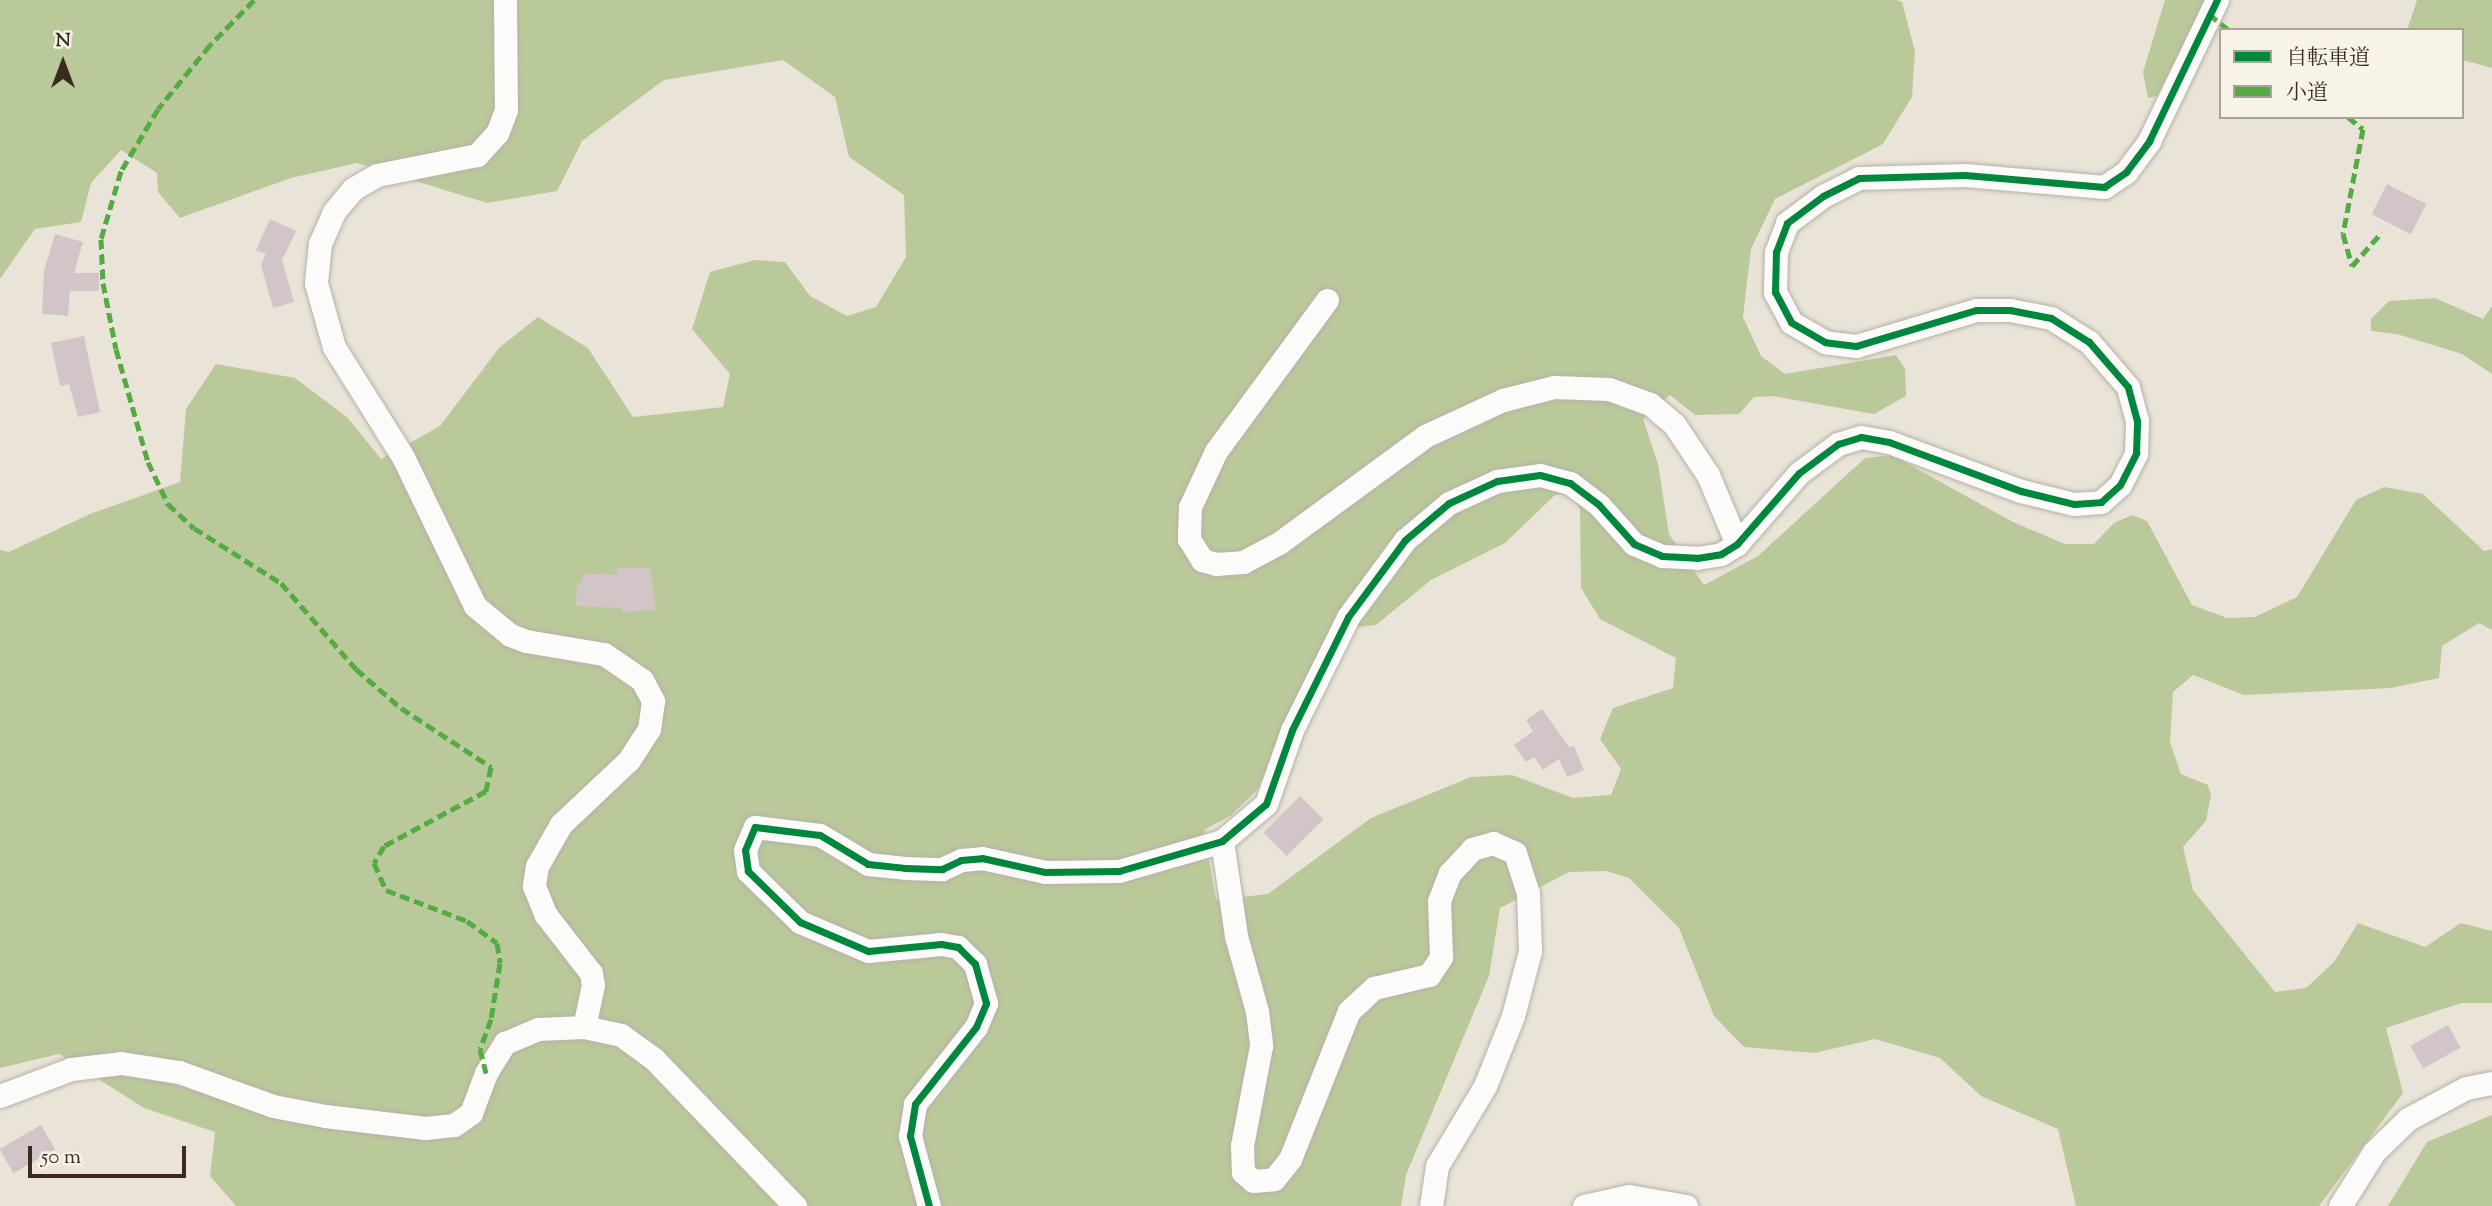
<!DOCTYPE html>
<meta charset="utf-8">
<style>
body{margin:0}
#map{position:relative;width:2492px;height:1206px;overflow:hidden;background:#eae4d8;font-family:"Sorts Mill Goudy","Noto Serif JP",serif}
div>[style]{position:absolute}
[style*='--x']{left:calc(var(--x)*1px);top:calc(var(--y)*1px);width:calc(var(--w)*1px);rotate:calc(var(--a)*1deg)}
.forest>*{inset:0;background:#bac99a}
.building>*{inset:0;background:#d1c5c7;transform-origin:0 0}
.roads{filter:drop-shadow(0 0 2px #b6b1a8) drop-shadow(0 0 2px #b6b1a8)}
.minor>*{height:23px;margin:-11.5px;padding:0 11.5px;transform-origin:11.5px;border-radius:11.5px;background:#fcfbf9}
.quiet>*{height:5px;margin-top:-2.5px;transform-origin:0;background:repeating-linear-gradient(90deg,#55ab43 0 10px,transparent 0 15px)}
.cycleway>*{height:7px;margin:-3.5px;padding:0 3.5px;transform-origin:3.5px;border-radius:3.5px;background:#00873e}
span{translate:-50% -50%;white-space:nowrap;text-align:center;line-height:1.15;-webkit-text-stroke:6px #f7f3e8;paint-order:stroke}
.legend{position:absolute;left:2219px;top:28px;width:245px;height:91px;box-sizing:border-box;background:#f7f3e8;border:2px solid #aca397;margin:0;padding:9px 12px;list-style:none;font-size:21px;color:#3b2a1e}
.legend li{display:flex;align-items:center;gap:14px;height:35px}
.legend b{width:35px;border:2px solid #aca397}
.north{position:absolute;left:28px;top:28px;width:70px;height:70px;-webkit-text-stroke:5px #f7f3e8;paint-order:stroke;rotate:0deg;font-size:19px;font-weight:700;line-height:28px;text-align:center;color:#3b2a1e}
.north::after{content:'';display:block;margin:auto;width:24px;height:32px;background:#3b2a1e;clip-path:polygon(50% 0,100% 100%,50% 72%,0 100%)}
.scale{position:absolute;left:28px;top:1146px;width:158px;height:32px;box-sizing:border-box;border:4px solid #3b2a1e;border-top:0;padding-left:9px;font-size:21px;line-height:24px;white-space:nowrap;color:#3b2a1e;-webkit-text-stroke:5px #f7f3e8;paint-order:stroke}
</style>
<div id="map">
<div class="forest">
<div style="clip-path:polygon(evenodd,0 0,1897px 0,1902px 2px,1915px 52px,1912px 97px,1883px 144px,1775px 199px,1751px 249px,1743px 317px,1761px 356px,1785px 374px,1896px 355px,1905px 369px,1906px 396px,1874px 414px,1772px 396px,1754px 397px,1739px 414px,1695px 415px,1670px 395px,1643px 419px,1658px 464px,1669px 534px,1704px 585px,1758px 556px,1865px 458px,1892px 455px,2013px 522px,2065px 544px,2094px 544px,2114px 523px,2132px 515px,2147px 521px,2192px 605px,2227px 618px,2255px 617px,2297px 597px,2356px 500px,2384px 487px,2423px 494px,2484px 551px,2492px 549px,2492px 630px,2479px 623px,2442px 646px,2439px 678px,2391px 688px,2244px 695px,2193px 675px,2173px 692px,2170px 742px,2181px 774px,2208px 785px,2211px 795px,2206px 821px,2183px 847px,2193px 890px,2275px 992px,2306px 988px,2334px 962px,2358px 923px,2425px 947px,2461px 923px,2492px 931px,2492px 1003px,2461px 1003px,2386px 1028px,2403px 1093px,2319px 1206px,2076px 1206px,2058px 1129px,1981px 1096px,1940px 1058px,1875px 1039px,1814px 1053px,1744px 1047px,1714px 1016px,1679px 928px,1629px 878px,1606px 871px,1569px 872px,1500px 908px,1489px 976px,1406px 1175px,1401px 1206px,236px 1206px,210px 1176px,215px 1132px,144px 1108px,59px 1054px,0 1068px,0 550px,9px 552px,90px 514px,180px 482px,186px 409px,216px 364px,295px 378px,348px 418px,381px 459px,440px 426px,499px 348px,538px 317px,588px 348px,633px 417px,723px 407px,730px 374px,692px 329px,710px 272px,755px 260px,785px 262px,810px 296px,847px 316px,876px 307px,906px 257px,904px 195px,849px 157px,835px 97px,783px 60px,664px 80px,582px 141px,557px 191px,487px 203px,357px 163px,291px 178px,180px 218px,158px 192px,157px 173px,121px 150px,91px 183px,81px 222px,35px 229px,0 279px,0 0,1570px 493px,1580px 509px,1581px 588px,1600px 619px,1676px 658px,1673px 688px,1613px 708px,1600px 739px,1621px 769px,1611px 795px,1573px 798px,1512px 775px,1471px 777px,1371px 818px,1268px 894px,1216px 900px,1204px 830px,1230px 816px,1257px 790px,1331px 630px,1376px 625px,1431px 580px,1505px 543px,1555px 495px,1570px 493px)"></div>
<div style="clip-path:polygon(2165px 0,2206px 0,2157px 96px,2148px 98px,2143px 72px)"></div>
<div style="clip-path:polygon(2417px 0,2492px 0,2492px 68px,2462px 60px,2462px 30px,2407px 30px)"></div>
<div style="clip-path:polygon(2435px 298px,2483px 319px,2492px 306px,2492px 374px,2462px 354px,2397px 334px,2371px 331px,2371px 319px,2389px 301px)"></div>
<div style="clip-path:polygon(2492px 1115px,2492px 1206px,2388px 1206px,2427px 1142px)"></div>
</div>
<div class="building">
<div style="left:2387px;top:184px;width:44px;height:34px;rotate:27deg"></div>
<div style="clip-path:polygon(270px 219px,296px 231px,282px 260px,294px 302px,273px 308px,261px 265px,266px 254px,256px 250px)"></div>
<div style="clip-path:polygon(55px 234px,83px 242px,74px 273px,99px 273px,99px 291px,70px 291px,68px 316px,42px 314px,44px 271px)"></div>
<div style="clip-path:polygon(84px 336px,100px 412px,78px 417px,69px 384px,60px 386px,51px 343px)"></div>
<div style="clip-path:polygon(617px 568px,650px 568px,656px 610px,622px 612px,622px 608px,576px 606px,577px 583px,582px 583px,583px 573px,617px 575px)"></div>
<div style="clip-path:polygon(1542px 709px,1569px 747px,1574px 746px,1584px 770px,1567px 777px,1559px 759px,1543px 770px,1534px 757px,1526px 762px,1514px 745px,1533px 731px,1526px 720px)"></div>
<div style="left:1300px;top:796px;width:33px;height:52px;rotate:45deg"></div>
<div style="left:2448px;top:1025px;width:26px;height:43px;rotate:61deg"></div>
<div style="left:41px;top:1125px;width:28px;height:48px;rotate:60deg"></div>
</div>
<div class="roads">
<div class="minor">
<div style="--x:505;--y:0;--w:110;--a:89.5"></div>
<div style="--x:506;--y:110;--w:25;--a:111"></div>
<div style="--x:497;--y:133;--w:30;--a:132"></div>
<div style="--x:477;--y:155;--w:102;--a:168.7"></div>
<div style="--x:377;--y:175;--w:28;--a:150"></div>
<div style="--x:353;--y:189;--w:30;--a:130"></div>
<div style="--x:334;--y:212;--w:35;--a:114"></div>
<div style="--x:320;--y:244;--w:39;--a:96"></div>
<div style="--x:316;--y:283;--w:66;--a:74.3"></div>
<div style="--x:334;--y:347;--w:130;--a:57.9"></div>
<div style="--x:403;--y:457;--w:165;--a:64.2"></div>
<div style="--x:475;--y:606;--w:45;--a:39.6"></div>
<div style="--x:510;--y:635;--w:17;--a:21"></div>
<div style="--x:526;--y:641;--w:79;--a:9.5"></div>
<div style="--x:604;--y:654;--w:46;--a:34.4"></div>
<div style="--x:642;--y:680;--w:24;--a:62"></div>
<div style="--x:653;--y:701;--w:28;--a:98"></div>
<div style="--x:649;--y:729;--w:37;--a:123"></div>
<div style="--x:629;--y:760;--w:93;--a:136.7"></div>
<div style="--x:561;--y:824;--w:48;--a:119.7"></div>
<div style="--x:537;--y:866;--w:20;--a:99"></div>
<div style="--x:534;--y:886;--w:31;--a:68"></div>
<div style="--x:546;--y:915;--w:73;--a:52.2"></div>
<div style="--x:591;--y:973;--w:12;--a:81"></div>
<div style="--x:593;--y:985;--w:43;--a:102.1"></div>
<div style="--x:1327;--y:300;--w:187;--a:126.3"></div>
<div style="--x:1216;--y:451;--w:62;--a:114.9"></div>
<div style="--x:1190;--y:507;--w:32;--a:92"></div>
<div style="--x:1189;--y:539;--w:25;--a:58"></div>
<div style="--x:1202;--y:560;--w:15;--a:16"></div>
<div style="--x:1216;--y:564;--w:27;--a:-4"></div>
<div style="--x:1243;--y:562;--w:41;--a:-27.8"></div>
<div style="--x:1279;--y:543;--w:181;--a:-36.2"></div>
<div style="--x:1425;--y:436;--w:86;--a:-24.8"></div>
<div style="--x:1503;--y:400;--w:53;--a:-14.3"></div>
<div style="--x:1554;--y:387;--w:55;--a:2.1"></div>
<div style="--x:1609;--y:389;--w:44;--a:20.1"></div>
<div style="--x:1650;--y:404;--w:31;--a:40"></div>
<div style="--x:1674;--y:424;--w:61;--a:56.3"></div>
<div style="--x:1708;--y:475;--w:75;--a:67.2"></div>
<div style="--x:1222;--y:841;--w:96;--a:81.6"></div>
<div style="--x:1236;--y:936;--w:78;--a:74.4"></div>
<div style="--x:1257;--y:1011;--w:35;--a:83"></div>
<div style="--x:1261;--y:1046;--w:102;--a:100.8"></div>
<div style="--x:1242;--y:1146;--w:26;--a:88"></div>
<div style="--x:1243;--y:1172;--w:13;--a:42"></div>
<div style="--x:1253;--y:1181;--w:21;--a:-5"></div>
<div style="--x:1274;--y:1179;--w:26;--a:-51"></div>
<div style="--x:1290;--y:1159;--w:159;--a:-68.3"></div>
<div style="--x:1349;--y:1011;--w:34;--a:-43"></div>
<div style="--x:1374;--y:988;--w:57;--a:-13.3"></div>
<div style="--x:1429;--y:975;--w:22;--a:-56"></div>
<div style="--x:1441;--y:957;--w:56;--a:-92"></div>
<div style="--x:1439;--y:901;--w:30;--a:-69"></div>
<div style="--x:1450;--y:873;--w:33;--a:-47"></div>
<div style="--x:1472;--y:849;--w:22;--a:-16"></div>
<div style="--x:1493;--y:843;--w:24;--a:24"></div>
<div style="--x:1515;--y:853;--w:42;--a:72"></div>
<div style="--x:1528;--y:893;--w:58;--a:88"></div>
<div style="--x:1530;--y:951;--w:67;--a:104.7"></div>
<div style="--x:1513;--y:1016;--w:75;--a:111.8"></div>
<div style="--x:1485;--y:1086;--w:93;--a:121"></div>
<div style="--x:1437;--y:1166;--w:40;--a:98.5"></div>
<div style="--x:0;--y:1096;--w:76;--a:-20.8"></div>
<div style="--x:71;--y:1069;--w:50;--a:-6.8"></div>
<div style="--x:121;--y:1063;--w:59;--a:8.8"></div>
<div style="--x:179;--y:1072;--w:100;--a:19.9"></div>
<div style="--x:273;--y:1106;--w:53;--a:10.9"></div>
<div style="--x:325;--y:1116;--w:101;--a:6.8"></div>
<div style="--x:425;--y:1128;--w:29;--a:-6"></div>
<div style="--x:454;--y:1125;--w:21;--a:-35"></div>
<div style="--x:471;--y:1113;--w:43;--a:-69.4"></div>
<div style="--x:486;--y:1073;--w:36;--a:-58"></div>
<div style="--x:505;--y:1043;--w:36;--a:-23"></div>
<div style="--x:538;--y:1029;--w:46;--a:-2.5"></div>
<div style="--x:584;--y:1027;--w:38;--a:12"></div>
<div style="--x:621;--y:1035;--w:41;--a:36"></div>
<div style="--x:654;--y:1059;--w:204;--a:46.2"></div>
<div style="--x:929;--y:1206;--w:73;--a:-105.2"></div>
<div style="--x:910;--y:1136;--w:32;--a:-81"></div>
<div style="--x:915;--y:1104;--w:98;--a:-51.6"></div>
<div style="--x:976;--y:1027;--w:26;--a:-67"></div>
<div style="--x:986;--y:1003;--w:41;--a:-105.8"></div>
<div style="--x:975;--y:964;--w:24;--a:-135"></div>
<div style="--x:958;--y:947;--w:17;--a:-170"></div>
<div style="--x:941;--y:944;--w:73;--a:174.5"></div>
<div style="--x:868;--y:951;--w:74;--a:-156.9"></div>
<div style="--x:800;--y:922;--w:73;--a:-135.6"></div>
<div style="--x:748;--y:871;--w:21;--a:-98"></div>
<div style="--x:745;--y:850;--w:25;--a:-67"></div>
<div style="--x:755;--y:827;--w:65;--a:7"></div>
<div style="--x:820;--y:835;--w:56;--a:31.1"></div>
<div style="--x:868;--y:864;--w:37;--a:6"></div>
<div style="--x:905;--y:868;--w:37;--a:2"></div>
<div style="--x:942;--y:869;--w:21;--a:-25"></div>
<div style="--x:961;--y:860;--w:21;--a:-5"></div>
<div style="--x:982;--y:858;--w:65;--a:12.5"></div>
<div style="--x:1045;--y:872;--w:74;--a:-0.8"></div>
<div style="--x:1119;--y:871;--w:107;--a:-16.2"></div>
<div style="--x:1222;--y:841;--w:57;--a:-40.1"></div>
<div style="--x:1266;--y:804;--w:78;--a:-70.6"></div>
<div style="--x:1292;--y:730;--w:126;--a:-63.6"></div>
<div style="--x:1348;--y:617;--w:96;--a:-53.5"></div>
<div style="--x:1405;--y:540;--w:57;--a:-40.1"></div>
<div style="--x:1449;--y:503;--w:53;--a:-24.6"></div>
<div style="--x:1497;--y:481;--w:43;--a:-7.9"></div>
<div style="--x:1540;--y:475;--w:31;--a:15"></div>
<div style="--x:1570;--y:483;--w:36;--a:37"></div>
<div style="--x:1599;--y:505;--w:52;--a:48.1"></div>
<div style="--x:1634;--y:544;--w:30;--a:23"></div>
<div style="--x:1662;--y:556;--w:35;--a:3"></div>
<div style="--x:1697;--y:558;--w:24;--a:-9"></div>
<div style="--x:1721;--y:554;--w:19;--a:-32"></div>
<div style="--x:1737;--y:544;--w:94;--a:-48.9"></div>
<div style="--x:1799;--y:473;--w:49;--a:-36.6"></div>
<div style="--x:1838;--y:444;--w:24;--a:-17"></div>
<div style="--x:1861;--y:437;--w:28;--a:10"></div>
<div style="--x:1889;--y:442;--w:141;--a:20.4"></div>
<div style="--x:2021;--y:491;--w:55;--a:13.8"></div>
<div style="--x:2074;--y:504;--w:27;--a:-4"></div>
<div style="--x:2101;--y:502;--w:25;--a:-42"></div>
<div style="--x:2120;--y:485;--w:36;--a:-63"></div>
<div style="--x:2136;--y:453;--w:32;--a:-88"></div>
<div style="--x:2137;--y:421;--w:35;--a:-105"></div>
<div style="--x:2128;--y:387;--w:60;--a:-130.9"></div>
<div style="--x:2089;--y:342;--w:45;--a:-147.7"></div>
<div style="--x:2051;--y:318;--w:42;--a:-169"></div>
<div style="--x:2010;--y:310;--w:34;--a:180"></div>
<div style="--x:1976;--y:310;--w:125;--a:163.3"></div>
<div style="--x:1856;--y:346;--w:31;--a:-173"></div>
<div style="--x:1825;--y:342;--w:39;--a:-150"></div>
<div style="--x:1791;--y:322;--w:34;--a:-118"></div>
<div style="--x:1775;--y:292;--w:40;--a:-88.6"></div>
<div style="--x:1776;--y:252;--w:31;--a:-69"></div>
<div style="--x:1787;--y:223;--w:45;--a:-36.9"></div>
<div style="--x:1823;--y:196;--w:40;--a:-26.6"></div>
<div style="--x:1859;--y:178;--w:106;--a:-1.6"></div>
<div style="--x:1965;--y:175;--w:140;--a:4.9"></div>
<div style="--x:2104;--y:187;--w:27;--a:-34"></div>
<div style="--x:2126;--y:172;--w:39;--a:-53"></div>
<div style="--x:2149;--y:141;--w:157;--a:-64.3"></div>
<div style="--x:1584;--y:1206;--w:46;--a:-12.5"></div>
<div style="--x:1629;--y:1196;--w:58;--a:10"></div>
<div style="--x:2340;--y:1206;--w:64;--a:-57.8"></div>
<div style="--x:2374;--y:1152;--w:47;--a:-44.1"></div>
<div style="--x:2408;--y:1119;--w:66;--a:-28.1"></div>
<div style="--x:2466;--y:1088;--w:26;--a:-11"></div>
</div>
</div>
<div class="quiet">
<div style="--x:254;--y:0;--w:63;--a:134.4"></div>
<div style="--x:210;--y:45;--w:82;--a:129.1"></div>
<div style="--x:158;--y:109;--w:72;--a:120.8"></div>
<div style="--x:121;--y:171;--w:71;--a:106.4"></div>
<div style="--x:101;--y:239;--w:44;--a:87.4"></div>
<div style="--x:103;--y:283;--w:67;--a:78.9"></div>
<div style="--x:116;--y:349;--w:117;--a:74.2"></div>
<div style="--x:148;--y:462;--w:47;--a:64.5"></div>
<div style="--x:168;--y:504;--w:35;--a:43"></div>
<div style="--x:194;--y:528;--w:103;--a:32.3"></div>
<div style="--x:281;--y:583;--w:114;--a:48.9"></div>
<div style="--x:356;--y:669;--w:60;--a:40.9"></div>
<div style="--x:401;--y:708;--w:108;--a:33.2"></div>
<div style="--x:491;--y:767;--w:25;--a:102"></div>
<div style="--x:486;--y:791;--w:116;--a:151.7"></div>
<div style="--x:384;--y:846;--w:20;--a:120"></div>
<div style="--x:374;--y:863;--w:30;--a:66"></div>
<div style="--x:386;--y:890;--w:87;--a:20.9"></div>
<div style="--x:467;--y:921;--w:37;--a:36"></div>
<div style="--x:497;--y:943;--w:20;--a:81"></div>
<div style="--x:500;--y:963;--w:57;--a:99.1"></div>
<div style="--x:491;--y:1019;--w:32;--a:110"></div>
<div style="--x:480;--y:1049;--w:25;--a:76"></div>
<div style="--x:2209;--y:14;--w:26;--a:39"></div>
<div style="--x:2348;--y:117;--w:19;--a:39"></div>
<div style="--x:2363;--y:129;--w:107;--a:100.8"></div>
<div style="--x:2343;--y:234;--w:33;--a:74"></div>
<div style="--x:2352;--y:266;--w:45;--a:-48.6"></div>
</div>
<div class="cycleway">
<div style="--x:929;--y:1206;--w:73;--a:-105.2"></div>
<div style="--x:910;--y:1136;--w:32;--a:-81"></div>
<div style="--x:915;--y:1104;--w:98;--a:-51.6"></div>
<div style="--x:976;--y:1027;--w:26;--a:-67"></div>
<div style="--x:986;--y:1003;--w:41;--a:-105.8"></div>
<div style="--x:975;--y:964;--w:24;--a:-135"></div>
<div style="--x:958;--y:947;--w:17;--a:-170"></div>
<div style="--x:941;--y:944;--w:73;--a:174.5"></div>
<div style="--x:868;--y:951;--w:74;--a:-156.9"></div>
<div style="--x:800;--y:922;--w:73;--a:-135.6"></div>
<div style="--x:748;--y:871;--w:21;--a:-98"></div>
<div style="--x:745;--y:850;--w:25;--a:-67"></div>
<div style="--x:755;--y:827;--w:65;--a:7"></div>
<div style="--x:820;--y:835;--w:56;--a:31.1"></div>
<div style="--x:868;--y:864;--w:37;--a:6"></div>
<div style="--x:905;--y:868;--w:37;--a:2"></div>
<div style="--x:942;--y:869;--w:21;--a:-25"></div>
<div style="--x:961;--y:860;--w:21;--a:-5"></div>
<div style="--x:982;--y:858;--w:65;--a:12.5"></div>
<div style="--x:1045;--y:872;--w:74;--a:-0.8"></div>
<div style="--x:1119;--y:871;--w:107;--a:-16.2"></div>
<div style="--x:1222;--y:841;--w:57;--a:-40.1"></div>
<div style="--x:1266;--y:804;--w:78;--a:-70.6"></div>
<div style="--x:1292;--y:730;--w:126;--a:-63.6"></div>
<div style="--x:1348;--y:617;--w:96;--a:-53.5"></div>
<div style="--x:1405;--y:540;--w:57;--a:-40.1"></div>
<div style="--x:1449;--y:503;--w:53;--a:-24.6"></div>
<div style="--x:1497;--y:481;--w:43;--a:-7.9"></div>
<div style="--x:1540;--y:475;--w:31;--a:15"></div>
<div style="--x:1570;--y:483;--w:36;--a:37"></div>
<div style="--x:1599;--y:505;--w:52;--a:48.1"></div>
<div style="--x:1634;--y:544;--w:30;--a:23"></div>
<div style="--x:1662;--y:556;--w:35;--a:3"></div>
<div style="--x:1697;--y:558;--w:24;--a:-9"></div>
<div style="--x:1721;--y:554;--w:19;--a:-32"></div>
<div style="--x:1737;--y:544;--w:94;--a:-48.9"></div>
<div style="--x:1799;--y:473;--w:49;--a:-36.6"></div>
<div style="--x:1838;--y:444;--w:24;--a:-17"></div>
<div style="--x:1861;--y:437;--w:28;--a:10"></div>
<div style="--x:1889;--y:442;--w:141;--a:20.4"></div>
<div style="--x:2021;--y:491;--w:55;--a:13.8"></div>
<div style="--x:2074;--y:504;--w:27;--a:-4"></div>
<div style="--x:2101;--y:502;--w:25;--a:-42"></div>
<div style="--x:2120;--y:485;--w:36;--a:-63"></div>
<div style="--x:2136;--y:453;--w:32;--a:-88"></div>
<div style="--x:2137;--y:421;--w:35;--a:-105"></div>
<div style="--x:2128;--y:387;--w:60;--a:-130.9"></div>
<div style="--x:2089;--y:342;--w:45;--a:-147.7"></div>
<div style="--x:2051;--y:318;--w:42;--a:-169"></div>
<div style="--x:2010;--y:310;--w:34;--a:180"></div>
<div style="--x:1976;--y:310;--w:125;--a:163.3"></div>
<div style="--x:1856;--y:346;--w:31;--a:-173"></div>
<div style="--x:1825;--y:342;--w:39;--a:-150"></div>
<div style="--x:1791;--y:322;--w:34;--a:-118"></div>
<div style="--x:1775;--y:292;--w:40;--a:-88.6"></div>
<div style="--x:1776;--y:252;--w:31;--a:-69"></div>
<div style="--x:1787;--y:223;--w:45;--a:-36.9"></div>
<div style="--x:1823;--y:196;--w:40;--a:-26.6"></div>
<div style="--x:1859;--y:178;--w:106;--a:-1.6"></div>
<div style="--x:1965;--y:175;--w:140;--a:4.9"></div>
<div style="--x:2104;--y:187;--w:27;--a:-34"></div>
<div style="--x:2126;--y:172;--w:39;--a:-53"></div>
<div style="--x:2149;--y:141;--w:157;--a:-64.3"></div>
</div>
<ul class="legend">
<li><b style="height:9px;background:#00873e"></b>自転車道</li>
<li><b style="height:9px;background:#55ab43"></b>小道</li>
</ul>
<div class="north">N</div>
<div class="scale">50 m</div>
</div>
